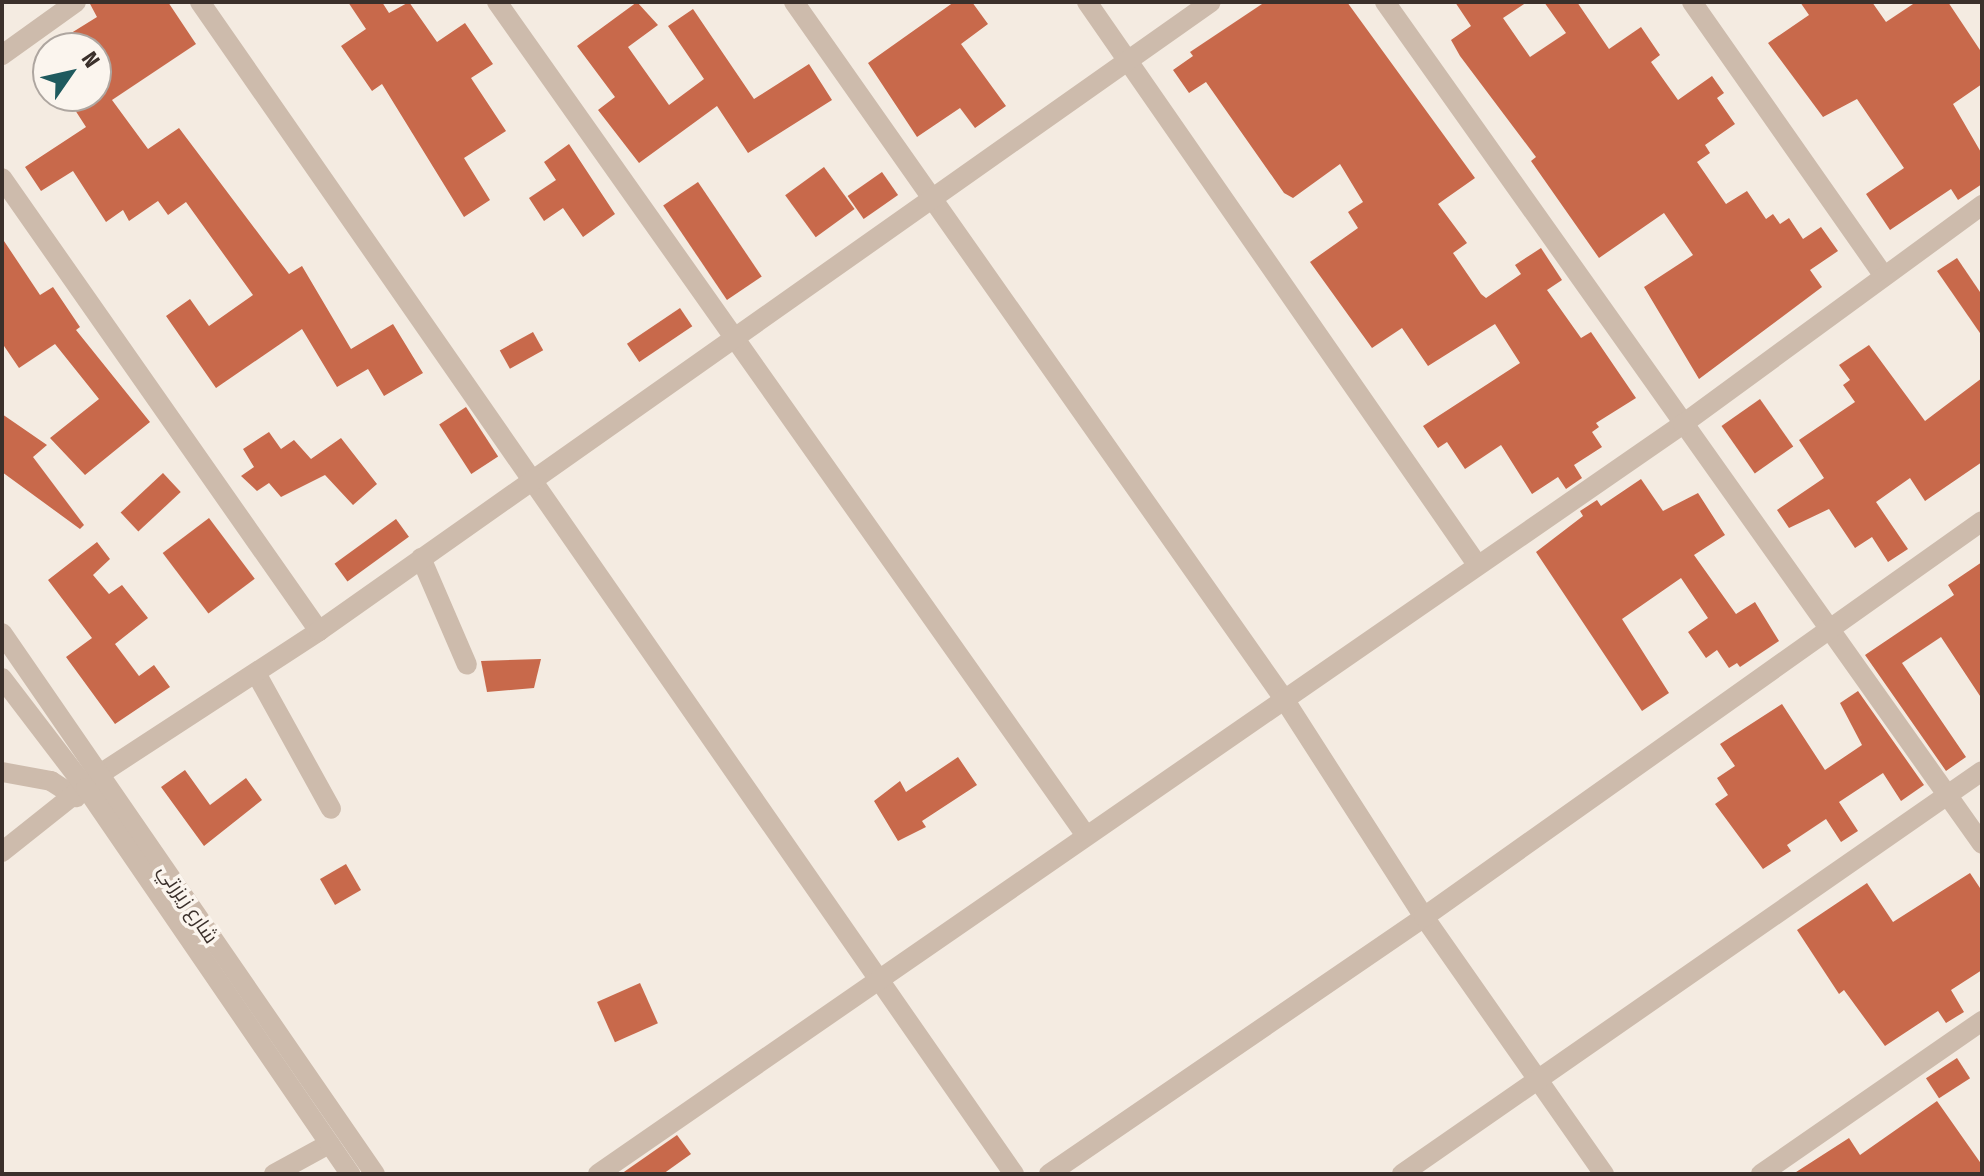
<!DOCTYPE html>
<meta charset="utf-8">
<style>
body{margin:0}
#map{position:relative;width:1984px;height:1176px;overflow:hidden;background:#f4ebe1;font-family:"Fira Sans Condensed",Cairo,sans-serif}
div>[style]{position:absolute}
[style*='--x']{left:calc(var(--x)*1px);top:calc(var(--y)*1px);width:calc(var(--w)*1px);rotate:calc(var(--a)*1deg)}
.building>*{inset:0;background:#c8694b;transform-origin:0 0}
.minor>*{height:20px;margin:-10px;padding:0 10px;transform-origin:10px;border-radius:10px;background:#cdbbac}
.tertiary>*{height:20px;margin:-10px;padding:0 10px;transform-origin:10px;border-radius:10px;background:#cdbbac}
span{translate:-50% -50%;white-space:nowrap;text-align:center;line-height:1.15;-webkit-text-stroke:7px #fbf5ee;paint-order:stroke}
.street-label{font-size:20px;color:#3b302b}
.frame{position:absolute;inset:0;border:4px solid #3b302b;pointer-events:none}
.north{position:absolute;left:32px;top:32px;width:80px;height:80px;box-sizing:border-box;background:#fbf5ee;border:2px solid #aea6a0;border-radius:50%;rotate:56deg;font-size:22px;font-weight:700;line-height:32px;text-align:center;color:#3b302b}
.north::after{content:'';display:block;margin:auto;width:28px;height:36px;background:#1f5a5e;clip-path:polygon(50% 0,100% 100%,50% 72%,0 100%)}
</style>
<div id="map">
<div class="building">
<div style="clip-path:polygon(89px 2px,168px 2px,196px 44px,112px 100px,148px 149px,179px 128px,289px 274px,302px 266px,351px 349px,393px 324px,423px 373px,384px 396px,368px 369px,337px 387px,302px 329px,216px 388px,166px 316px,190px 299px,209px 326px,253px 295px,186px 202px,168px 215px,158px 201px,129px 221px,123px 210px,106px 222px,73px 171px,41px 191px,25px 167px,86px 127px,66px 96px,96px 96px,96px 48px,47px 48px,97px 17px)"></div>
<div style="clip-path:polygon(348px 2px,382px 2px,389px 13px,409px 2px,437px 42px,465px 23px,493px 64px,471px 78px,506px 131px,464px 158px,490px 200px,464px 217px,382px 84px,372px 91px,341px 46px,366px 29px)"></div>
<div style="clip-path:polygon(637px 2px,658px 25px,628px 47px,669px 105px,704px 79px,668px 26px,693px 9px,754px 99px,809px 64px,832px 100px,748px 153px,717px 106px,639px 163px,598px 110px,615px 97px,577px 46px)"></div>
<div style="clip-path:polygon(954px 2px,972px 2px,988px 24px,961px 44px,1006px 106px,975px 128px,960px 108px,917px 137px,868px 63px)"></div>
<div style="clip-path:polygon(1265px 2px,1347px 2px,1475px 178px,1438px 204px,1467px 243px,1453px 253px,1481px 294px,1486px 298px,1521px 274px,1515px 265px,1541px 248px,1562px 280px,1547px 290px,1581px 338px,1591px 332px,1636px 398px,1596px 423px,1599px 427px,1592px 432px,1602px 447px,1574px 465px,1582px 478px,1566px 489px,1558px 477px,1532px 494px,1501px 445px,1465px 469px,1447px 442px,1438px 448px,1423px 426px,1520px 363px,1495px 324px,1428px 366px,1402px 328px,1372px 348px,1310px 262px,1358px 228px,1348px 212px,1363px 202px,1340px 164px,1293px 198px,1284px 193px,1206px 82px,1189px 93px,1173px 70px,1193px 56px,1190px 52px)"></div>
<div style="clip-path:polygon(1455px 2px,1527px 2px,1503px 18px,1530px 57px,1566px 33px,1544px 2px,1577px 2px,1609px 49px,1641px 27px,1660px 55px,1651px 62px,1678px 100px,1712px 76px,1724px 93px,1717px 98px,1735px 124px,1705px 145px,1710px 153px,1697px 162px,1726px 204px,1747px 191px,1766px 219px,1773px 214px,1780px 224px,1789px 218px,1803px 239px,1821px 227px,1838px 251px,1810px 270px,1822px 287px,1699px 379px,1644px 287px,1693px 255px,1664px 213px,1599px 258px,1531px 161px,1536px 157px,1460px 56px,1451px 40px,1471px 26px)"></div>
<div style="clip-path:polygon(1800px 2px,1872px 2px,1886px 22px,1916px 2px,1948px 2px,1982px 53px,1982px 84px,1953px 104px,1982px 154px,1982px 184px,1958px 200px,1951px 189px,1890px 230px,1866px 194px,1904px 168px,1857px 99px,1823px 117px,1768px 43px,1809px 15px)"></div>
<div style="clip-path:polygon(569px 144px,615px 214px,583px 237px,563px 208px,544px 221px,529px 198px,556px 180px,544px 162px)"></div>
<div style="left:824px;top:167px;width:52px;height:48px;rotate:54deg"></div>
<div style="left:882px;top:172px;width:28px;height:42px;rotate:55deg"></div>
<div style="left:698px;top:182px;width:114px;height:42px;rotate:56deg"></div>
<div style="clip-path:polygon(2px 238px,40px 295px,53px 287px,80px 327px,76px 330px,150px 422px,85px 475px,50px 438px,99px 399px,55px 344px,19px 368px,2px 343px)"></div>
<div style="clip-path:polygon(1957px 258px,1982px 295px,1982px 336px,1937px 271px)"></div>
<div style="left:680px;top:308px;width:22px;height:64px;rotate:56deg"></div>
<div style="left:533px;top:332px;width:21px;height:38px;rotate:61deg"></div>
<div style="clip-path:polygon(1869px 345px,1925px 421px,1982px 378px,1982px 462px,1925px 501px,1910px 478px,1876px 502px,1908px 549px,1888px 562px,1872px 537px,1855px 548px,1829px 509px,1789px 528px,1777px 510px,1824px 478px,1799px 440px,1855px 402px,1843px 385px,1850px 380px,1839px 365px)"></div>
<div style="left:1760px;top:399px;width:58px;height:47px;rotate:55deg"></div>
<div style="left:466px;top:407px;width:59px;height:32px;rotate:57deg"></div>
<div style="clip-path:polygon(2px 414px,47px 445px,33px 457px,84px 525px,80px 529px,2px 472px)"></div>
<div style="clip-path:polygon(269px 432px,281px 449px,294px 440px,311px 459px,341px 438px,377px 484px,353px 505px,325px 475px,281px 497px,269px 483px,257px 491px,241px 476px,254px 467px,243px 449px)"></div>
<div style="left:163px;top:473px;width:26px;height:58px;rotate:47deg"></div>
<div style="clip-path:polygon(1641px 479px,1663px 511px,1698px 493px,1725px 535px,1694px 555px,1736px 614px,1755px 602px,1779px 641px,1740px 667px,1737px 663px,1729px 668px,1717px 650px,1706px 658px,1688px 632px,1708px 618px,1681px 578px,1622px 619px,1669px 693px,1642px 711px,1536px 552px,1583px 516px,1580px 511px,1597px 500px,1601px 506px)"></div>
<div style="left:209px;top:518px;width:76px;height:58px;rotate:53deg"></div>
<div style="left:396px;top:519px;width:22px;height:76px;rotate:54deg"></div>
<div style="clip-path:polygon(97px 542px,110px 559px,93px 575px,109px 594px,122px 585px,148px 618px,115px 644px,139px 676px,154px 665px,170px 687px,115px 724px,66px 657px,92px 638px,48px 580px)"></div>
<div style="clip-path:polygon(1982px 562px,1982px 699px,1941px 637px,1902px 663px,1966px 757px,1946px 771px,1865px 655px,1954px 595px,1948px 585px)"></div>
<div style="clip-path:polygon(541px 659px,534px 688px,487px 692px,481px 661px)"></div>
<div style="clip-path:polygon(1858px 691px,1924px 785px,1901px 801px,1883px 773px,1839px 802px,1858px 831px,1841px 842px,1826px 819px,1787px 845px,1791px 851px,1763px 869px,1715px 804px,1728px 795px,1717px 778px,1735px 766px,1720px 744px,1782px 704px,1825px 770px,1862px 745px,1840px 703px)"></div>
<div style="clip-path:polygon(958px 757px,977px 785px,922px 821px,926px 827px,898px 841px,874px 801px,900px 781px,906px 792px)"></div>
<div style="clip-path:polygon(185px 770px,210px 805px,246px 778px,262px 800px,204px 846px,161px 787px)"></div>
<div style="left:346px;top:864px;width:30px;height:30px;rotate:60deg"></div>
<div style="clip-path:polygon(1970px 873px,1982px 891px,1982px 970px,1951px 990px,1964px 1012px,1946px 1023px,1938px 1011px,1885px 1046px,1844px 990px,1839px 994px,1797px 930px,1867px 883px,1893px 922px)"></div>
<div style="left:640px;top:983px;width:44px;height:47px;rotate:66deg"></div>
<div style="left:1957px;top:1058px;width:24px;height:37px;rotate:57deg"></div>
<div style="clip-path:polygon(1937px 1101px,1982px 1165px,1982px 1174px,1793px 1174px,1849px 1138px,1860px 1155px)"></div>
<div style="clip-path:polygon(677px 1135px,691px 1154px,663px 1174px,621px 1174px)"></div>
</div>
<div class="minor">
<div style="--x:200;--y:2;--w:1427;--a:55.22"></div>
<div style="--x:497;--y:2;--w:1019;--a:54.75"></div>
<div style="--x:794;--y:2;--w:852;--a:54.89"></div>
<div style="--x:1284;--y:699;--w:259;--a:57.3"></div>
<div style="--x:1424;--y:917;--w:314;--a:55"></div>
<div style="--x:1087;--y:2;--w:683;--a:55.26"></div>
<div style="--x:1385;--y:2;--w:1032;--a:54.66"></div>
<div style="--x:1692;--y:2;--w:333;--a:55"></div>
<div style="--x:2;--y:55;--w:91;--a:-35.6"></div>
<div style="--x:2;--y:178;--w:553;--a:55.02"></div>
<div style="--x:421;--y:558;--w:116;--a:66.7"></div>
<div style="--x:256;--y:673;--w:155;--a:61.1"></div>
<div style="--x:2;--y:772;--w:50;--a:10.4"></div>
<div style="--x:51;--y:781;--w:30;--a:33"></div>
<div style="--x:2;--y:852;--w:125;--a:-38.5"></div>
<div style="--x:100;--y:774;--w:262;--a:-33.1"></div>
<div style="--x:319;--y:631;--w:1091;--a:-35.19"></div>
<div style="--x:274;--y:1174;--w:63;--a:-28.6"></div>
<div style="--x:598;--y:1174;--w:1319;--a:-34.65"></div>
<div style="--x:1683;--y:424;--w:371;--a:-36.2"></div>
<div style="--x:1049;--y:1174;--w:455;--a:-34.4"></div>
<div style="--x:1424;--y:917;--w:684;--a:-35.36"></div>
<div style="--x:1402;--y:1174;--w:706;--a:-34.79"></div>
<div style="--x:1761;--y:1174;--w:269;--a:-34.7"></div>
</div>
<div class="tertiary">
<div style="--x:2;--y:633;--w:657;--a:55.42"></div>
<div style="--x:2;--y:678;--w:138;--a:52.6"></div>
<div style="--x:86;--y:788;--w:468;--a:55.6"></div>
</div>
<div class="street-label">
<span style="left:188px;top:904px;rotate:56deg">شارع زيزرتي</span>
</div>
<div class="frame"></div>
<div class="north">N</div>
</div>
